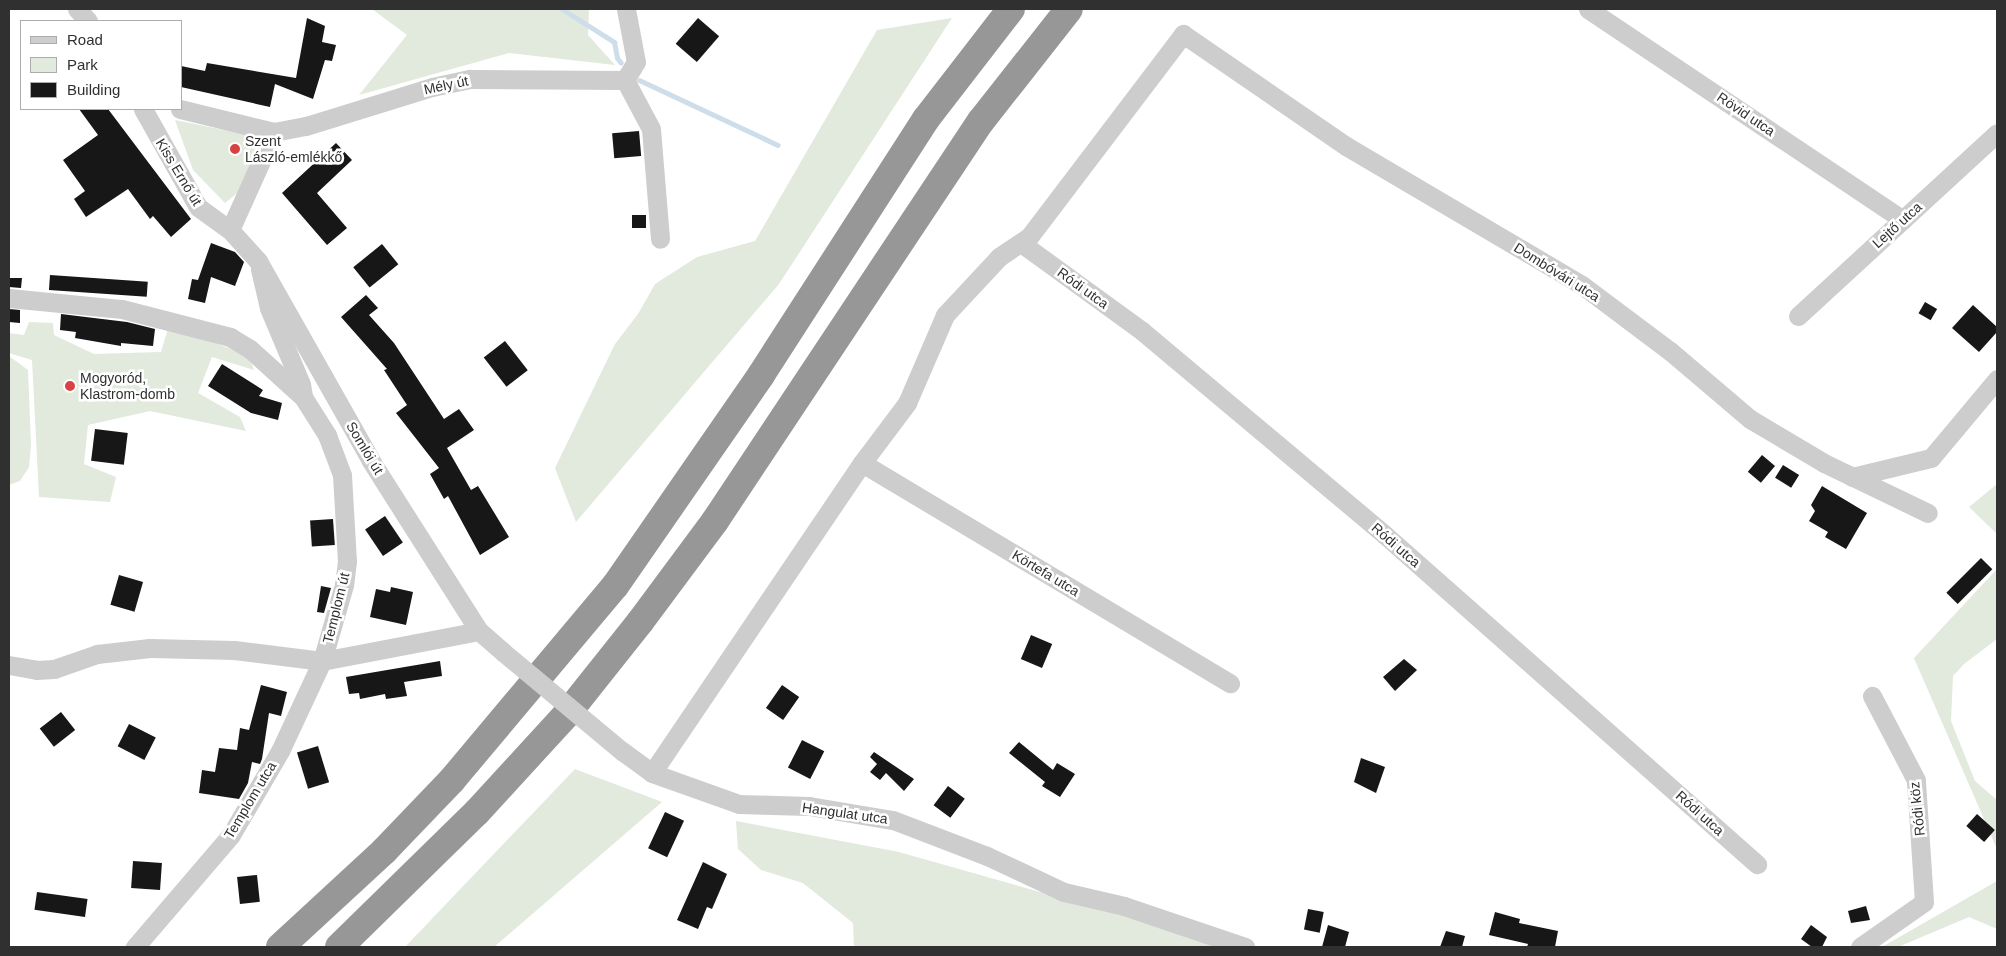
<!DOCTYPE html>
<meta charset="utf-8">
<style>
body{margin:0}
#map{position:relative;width:2006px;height:956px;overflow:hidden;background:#fff;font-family:Arial,sans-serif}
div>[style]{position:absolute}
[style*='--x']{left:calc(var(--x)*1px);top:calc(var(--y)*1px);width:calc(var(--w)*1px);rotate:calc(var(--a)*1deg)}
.green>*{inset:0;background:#e2e9dd}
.stream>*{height:5px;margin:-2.5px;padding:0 2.5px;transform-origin:2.5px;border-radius:2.5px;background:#ceddea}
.building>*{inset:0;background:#171717;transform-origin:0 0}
.minor>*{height:19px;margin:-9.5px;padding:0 9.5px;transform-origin:9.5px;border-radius:9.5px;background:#cdcdcd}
.motorway>*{height:28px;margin:-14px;padding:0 14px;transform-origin:14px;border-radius:14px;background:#979797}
.minor-bridge>*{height:19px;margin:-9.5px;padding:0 9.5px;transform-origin:9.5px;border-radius:9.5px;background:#cdcdcd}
.dots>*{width:14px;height:14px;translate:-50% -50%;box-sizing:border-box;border:2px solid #fff;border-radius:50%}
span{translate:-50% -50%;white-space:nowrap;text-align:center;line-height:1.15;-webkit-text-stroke:5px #fff;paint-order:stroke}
.street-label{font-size:14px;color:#303030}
.poi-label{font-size:14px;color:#303030}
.left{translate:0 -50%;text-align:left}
.frame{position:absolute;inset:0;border:10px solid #303030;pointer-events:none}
.legend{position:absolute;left:20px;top:20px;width:162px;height:90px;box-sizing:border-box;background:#fff;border:1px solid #acacac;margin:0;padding:6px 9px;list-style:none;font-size:15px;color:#303030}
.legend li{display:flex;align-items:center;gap:10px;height:25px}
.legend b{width:25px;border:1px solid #acacac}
</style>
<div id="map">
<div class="green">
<div style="clip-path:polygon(372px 9px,589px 9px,588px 35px,615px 65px,509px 53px,359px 95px,407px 35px)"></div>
<div style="clip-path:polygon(952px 18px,779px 284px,576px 522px,555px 468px,615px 344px,638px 314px,655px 284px,697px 257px,755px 241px,877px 30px)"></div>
<div style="clip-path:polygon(175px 120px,258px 137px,251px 182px,225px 203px,193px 170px)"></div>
<div style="clip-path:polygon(29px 322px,53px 323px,54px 335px,94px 354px,161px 352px,169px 325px,249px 356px,254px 370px,212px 357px,198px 393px,240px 417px,246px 431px,150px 411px,88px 425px,84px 464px,116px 477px,110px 502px,39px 497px,32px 360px,9px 353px,9px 333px,24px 335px)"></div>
<div style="clip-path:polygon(9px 356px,28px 370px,31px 446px,29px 467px,20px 481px,9px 485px)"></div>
<div style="clip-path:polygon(1997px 484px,1997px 534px,1969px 507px)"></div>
<div style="clip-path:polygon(1997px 569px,1997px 639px,1964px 664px,1953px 676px,1951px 721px,1975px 781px,1997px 800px,1997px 849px,1914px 658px)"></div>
<div style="clip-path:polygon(575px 769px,662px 802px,494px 947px,405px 947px)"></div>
<div style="clip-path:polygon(736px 821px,899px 852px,1234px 947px,854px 947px,853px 923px,803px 883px,761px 870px,738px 849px)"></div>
<div style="clip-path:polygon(1997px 881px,1997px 929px,1969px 917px,1898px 947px,1882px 947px)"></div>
</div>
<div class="stream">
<div style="--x:562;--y:9;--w:62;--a:32.4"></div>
<div style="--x:614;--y:42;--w:16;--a:79"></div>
<div style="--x:617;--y:58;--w:6;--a:51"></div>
<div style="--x:639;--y:80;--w:153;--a:25.1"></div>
</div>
<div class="building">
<div style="clip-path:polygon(307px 18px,325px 26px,322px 42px,336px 45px,332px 61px,325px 60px,313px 99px,275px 84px,270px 107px,181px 87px,181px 66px,205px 71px,207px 63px,296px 78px)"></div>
<div style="left:698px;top:18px;width:28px;height:34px;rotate:41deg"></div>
<div style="clip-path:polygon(79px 109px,108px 109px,191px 219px,171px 237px,153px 216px,150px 219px,128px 189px,86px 217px,74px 199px,85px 191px,63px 160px,98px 135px)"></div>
<div style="left:639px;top:131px;width:25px;height:27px;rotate:85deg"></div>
<div style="clip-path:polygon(336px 143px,352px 160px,317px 193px,347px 228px,327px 245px,282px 193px)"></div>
<div style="left:632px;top:215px;width:14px;height:13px"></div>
<div style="clip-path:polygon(211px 243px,235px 252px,244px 262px,235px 286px,211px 277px,205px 303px,188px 299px,192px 279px,198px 280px)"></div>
<div style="left:382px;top:244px;width:26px;height:37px;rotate:51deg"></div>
<div style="left:50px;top:275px;width:98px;height:15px;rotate:4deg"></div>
<div style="clip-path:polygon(9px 278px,22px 278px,21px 288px,9px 287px)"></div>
<div style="clip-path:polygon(366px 295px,378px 308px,369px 315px,394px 343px,444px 419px,459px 409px,474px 430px,447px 448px,471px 490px,478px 486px,509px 537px,480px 555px,448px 496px,444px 499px,430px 474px,439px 468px,396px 413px,407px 405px,384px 370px,387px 369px,341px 317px)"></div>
<div style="left:1925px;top:302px;width:14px;height:13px;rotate:30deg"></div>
<div style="clip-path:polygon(1973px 305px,1997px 327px,1997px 332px,1979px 352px,1952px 328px)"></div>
<div style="clip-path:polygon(9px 309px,20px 310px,20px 323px,9px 322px)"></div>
<div style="clip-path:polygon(61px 314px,127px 322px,155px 329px,153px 346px,121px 343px,121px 346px,75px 338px,76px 332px,60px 330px)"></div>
<div style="left:505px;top:341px;width:37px;height:27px;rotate:52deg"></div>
<div style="clip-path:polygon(222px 364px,263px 390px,259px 396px,282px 403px,278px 420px,251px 413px,208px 386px)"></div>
<div style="left:95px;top:429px;width:33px;height:32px;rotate:7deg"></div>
<div style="left:1762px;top:455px;width:17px;height:22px;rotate:40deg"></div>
<div style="left:1783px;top:465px;width:19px;height:15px;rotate:32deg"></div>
<div style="clip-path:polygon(1822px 486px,1867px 513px,1846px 549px,1825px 537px,1828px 532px,1809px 521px,1815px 511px,1811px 505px)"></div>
<div style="left:385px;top:516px;width:32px;height:24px;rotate:56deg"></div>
<div style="left:333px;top:519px;width:26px;height:23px;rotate:86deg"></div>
<div style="left:1981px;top:558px;width:16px;height:49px;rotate:45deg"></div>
<div style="left:119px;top:575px;width:25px;height:31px;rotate:16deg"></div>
<div style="clip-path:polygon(321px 586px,331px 588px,324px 613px,317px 612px)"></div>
<div style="clip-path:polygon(391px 587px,413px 592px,406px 625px,370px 617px,376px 589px,390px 592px)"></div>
<div style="left:1031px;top:635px;width:23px;height:26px;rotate:23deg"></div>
<div style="clip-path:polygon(1404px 659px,1417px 670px,1395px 691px,1383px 677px)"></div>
<div style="clip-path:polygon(440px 661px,442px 676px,404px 682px,407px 696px,386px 699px,385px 694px,360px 699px,359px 693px,349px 694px,346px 677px)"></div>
<div style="clip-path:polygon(261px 685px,287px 692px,281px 716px,269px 713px,262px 759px,260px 764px,252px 762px,248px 783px,239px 799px,199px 793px,202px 770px,215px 772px,219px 748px,237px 750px,240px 728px,249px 730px)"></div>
<div style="left:782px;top:685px;width:21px;height:28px;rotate:35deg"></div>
<div style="left:61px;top:712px;width:23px;height:27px;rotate:52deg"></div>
<div style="left:129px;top:724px;width:30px;height:25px;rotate:27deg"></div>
<div style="left:802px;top:740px;width:25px;height:31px;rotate:27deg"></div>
<div style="clip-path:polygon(1019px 742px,1053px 770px,1057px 763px,1075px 774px,1060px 797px,1042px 786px,1045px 782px,1009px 753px)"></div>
<div style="left:318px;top:746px;width:38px;height:22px;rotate:73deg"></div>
<div style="clip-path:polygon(874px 752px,914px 779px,904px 791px,886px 773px,880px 780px,870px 772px,877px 764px,870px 757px)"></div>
<div style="clip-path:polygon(1361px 758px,1385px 767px,1376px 793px,1354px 782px)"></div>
<div style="left:948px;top:786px;width:21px;height:24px;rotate:37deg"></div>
<div style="left:665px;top:812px;width:21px;height:40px;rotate:25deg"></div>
<div style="left:1977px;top:814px;width:24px;height:16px;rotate:42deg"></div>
<div style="left:133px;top:861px;width:29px;height:27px;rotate:4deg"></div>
<div style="clip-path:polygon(703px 862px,727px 874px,712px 909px,707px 907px,698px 929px,677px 920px)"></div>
<div style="left:257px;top:875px;width:27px;height:20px;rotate:84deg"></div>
<div style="left:37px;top:892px;width:51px;height:18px;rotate:8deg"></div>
<div style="clip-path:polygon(1866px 906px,1870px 920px,1851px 923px,1848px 911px)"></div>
<div style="left:1308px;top:909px;width:16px;height:21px;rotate:11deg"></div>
<div style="clip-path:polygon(1495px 912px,1520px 919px,1519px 923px,1558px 931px,1555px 947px,1527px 947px,1528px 944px,1489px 935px)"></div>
<div style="clip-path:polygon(1328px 925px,1349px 932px,1345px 947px,1322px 947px)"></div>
<div style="clip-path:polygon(1811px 925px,1827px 937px,1822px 947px,1812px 947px,1801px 939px)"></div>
<div style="clip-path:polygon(1446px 931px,1465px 936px,1462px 947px,1440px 947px)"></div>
</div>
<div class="minor">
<div style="--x:77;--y:9;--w:16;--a:47"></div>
<div style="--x:1588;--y:9;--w:379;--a:33.8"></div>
<div style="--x:625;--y:80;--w:55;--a:62"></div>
<div style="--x:651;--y:129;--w:110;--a:85.3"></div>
<div style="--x:143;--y:109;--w:112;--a:60.7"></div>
<div style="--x:198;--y:207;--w:39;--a:36"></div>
<div style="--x:230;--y:230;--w:42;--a:47.9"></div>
<div style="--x:258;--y:261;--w:230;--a:60.5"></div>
<div style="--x:371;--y:461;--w:201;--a:57.6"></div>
<div style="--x:479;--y:631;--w:32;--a:41"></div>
<div style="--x:180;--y:109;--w:97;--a:13.7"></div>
<div style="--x:274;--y:132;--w:33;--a:-11"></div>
<div style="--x:306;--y:126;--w:132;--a:-17.2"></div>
<div style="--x:432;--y:87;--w:39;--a:-12"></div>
<div style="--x:470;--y:79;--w:155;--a:0.4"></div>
<div style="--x:625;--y:80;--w:21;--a:-59"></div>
<div style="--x:636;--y:62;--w:54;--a:-100.7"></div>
<div style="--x:230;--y:230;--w:107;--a:-65.8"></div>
<div style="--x:1021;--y:243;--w:150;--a:36"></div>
<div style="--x:1142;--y:331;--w:317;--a:40"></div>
<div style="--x:1385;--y:535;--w:497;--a:41.5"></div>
<div style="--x:260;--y:269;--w:40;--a:77"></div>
<div style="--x:269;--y:308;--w:82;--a:67.2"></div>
<div style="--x:301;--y:384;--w:13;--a:81"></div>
<div style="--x:9;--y:298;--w:114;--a:5.6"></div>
<div style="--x:122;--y:309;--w:112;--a:14.5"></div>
<div style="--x:230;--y:337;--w:23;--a:31"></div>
<div style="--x:250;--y:349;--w:72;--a:42.2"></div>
<div style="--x:303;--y:397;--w:45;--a:57.7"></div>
<div style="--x:327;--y:435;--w:43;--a:69.4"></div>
<div style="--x:342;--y:475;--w:86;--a:86.7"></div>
<div style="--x:347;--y:561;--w:24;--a:97"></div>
<div style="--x:344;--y:585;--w:79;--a:106.1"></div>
<div style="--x:322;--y:661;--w:99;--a:115"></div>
<div style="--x:280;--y:751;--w:97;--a:120.3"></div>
<div style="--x:231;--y:835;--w:148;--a:130.6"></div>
<div style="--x:1798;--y:316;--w:270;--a:-42.6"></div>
<div style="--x:862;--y:463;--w:429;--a:30.9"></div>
<div style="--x:1852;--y:477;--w:81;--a:-13.5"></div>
<div style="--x:1931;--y:458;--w:103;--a:-50.1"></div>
<div style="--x:9;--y:665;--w:27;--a:10"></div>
<div style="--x:36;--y:670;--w:18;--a:-3"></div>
<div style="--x:54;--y:669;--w:46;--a:-19.2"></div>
<div style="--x:97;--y:654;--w:53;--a:-6.5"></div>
<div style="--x:150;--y:648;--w:84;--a:1.4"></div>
<div style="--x:234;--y:650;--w:89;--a:7.1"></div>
<div style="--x:322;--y:661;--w:160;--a:-10.8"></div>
<div style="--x:622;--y:751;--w:37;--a:36"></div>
<div style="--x:652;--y:773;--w:92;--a:19.6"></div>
<div style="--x:739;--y:804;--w:70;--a:1.6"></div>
<div style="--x:809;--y:806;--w:85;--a:9.5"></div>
<div style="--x:893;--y:820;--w:101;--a:21"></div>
<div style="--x:987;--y:856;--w:85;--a:25.1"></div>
<div style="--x:1064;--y:892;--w:62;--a:13.1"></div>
<div style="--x:1124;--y:906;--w:128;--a:18.7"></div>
<div style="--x:652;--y:773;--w:374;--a:-55.9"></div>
<div style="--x:862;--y:463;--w:75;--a:-53.1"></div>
<div style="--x:907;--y:403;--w:96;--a:-66.6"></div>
<div style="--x:945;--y:315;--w:79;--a:-47"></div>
<div style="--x:999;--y:257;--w:36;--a:-34"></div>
<div style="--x:1029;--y:237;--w:255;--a:-52.8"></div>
<div style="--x:1183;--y:34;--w:198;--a:34.5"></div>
<div style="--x:1346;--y:146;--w:274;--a:30.5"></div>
<div style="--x:1582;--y:285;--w:110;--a:36.9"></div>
<div style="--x:1670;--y:351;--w:105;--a:40.4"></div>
<div style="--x:1750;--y:419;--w:86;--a:30.7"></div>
<div style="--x:1824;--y:463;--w:115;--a:25.7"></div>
<div style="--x:1860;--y:947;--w:78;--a:-35.1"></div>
<div style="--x:1924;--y:902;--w:122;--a:-93.8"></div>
<div style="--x:1916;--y:780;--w:95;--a:-117.6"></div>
</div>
<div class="motorway">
<div style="--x:280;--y:947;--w:142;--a:-42.7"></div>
<div style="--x:384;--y:851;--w:98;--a:-46.2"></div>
<div style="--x:452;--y:780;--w:253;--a:-50"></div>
<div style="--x:615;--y:586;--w:257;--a:-55.3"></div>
<div style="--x:761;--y:375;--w:305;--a:-57.2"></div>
<div style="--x:926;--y:119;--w:139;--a:-52.3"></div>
<div style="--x:339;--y:947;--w:193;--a:-44.4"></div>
<div style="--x:477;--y:812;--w:132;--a:-47.5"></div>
<div style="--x:566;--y:715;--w:119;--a:-51.5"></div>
<div style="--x:640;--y:622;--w:126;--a:-53.4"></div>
<div style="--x:715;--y:521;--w:480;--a:-56.4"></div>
<div style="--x:981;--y:121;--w:142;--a:-51.8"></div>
</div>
<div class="minor-bridge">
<div style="--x:503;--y:652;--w:155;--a:39.8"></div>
</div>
<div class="dots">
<div style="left:235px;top:149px;background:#d74342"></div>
<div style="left:70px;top:386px;background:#d74342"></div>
</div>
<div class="street-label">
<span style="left:446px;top:85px;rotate:-12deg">Mély út</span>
<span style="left:1746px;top:114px;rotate:34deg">Rövid utca</span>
<span style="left:179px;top:172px;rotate:59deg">Kiss Ernő út</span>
<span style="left:1897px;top:225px;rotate:-42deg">Lejtő utca</span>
<span style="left:1557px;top:272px;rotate:32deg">Dombóvári utca</span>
<span style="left:1083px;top:288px;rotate:36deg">Ródi utca</span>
<span style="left:365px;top:448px;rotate:59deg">Somlói út</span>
<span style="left:1396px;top:545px;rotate:41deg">Ródi utca</span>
<span style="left:1046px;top:573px;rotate:31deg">Körtefa utca</span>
<span style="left:336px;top:608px;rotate:-76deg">Templom út</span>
<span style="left:250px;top:800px;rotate:-59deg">Templom utca</span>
<span style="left:1917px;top:809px;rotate:-96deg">Ródi köz</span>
<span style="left:845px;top:813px;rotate:8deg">Hangulat utca</span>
<span style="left:1700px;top:813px;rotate:42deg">Ródi utca</span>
</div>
<div class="poi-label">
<span class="left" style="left:245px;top:149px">Szent<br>László-emlékkő</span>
<span class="left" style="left:80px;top:386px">Mogyoród,<br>Klastrom-domb</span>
</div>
<div class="frame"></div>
<ul class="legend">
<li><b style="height:6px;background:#cdcdcd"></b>Road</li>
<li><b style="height:14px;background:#e2e9dd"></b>Park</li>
<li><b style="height:14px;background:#171717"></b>Building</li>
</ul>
</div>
